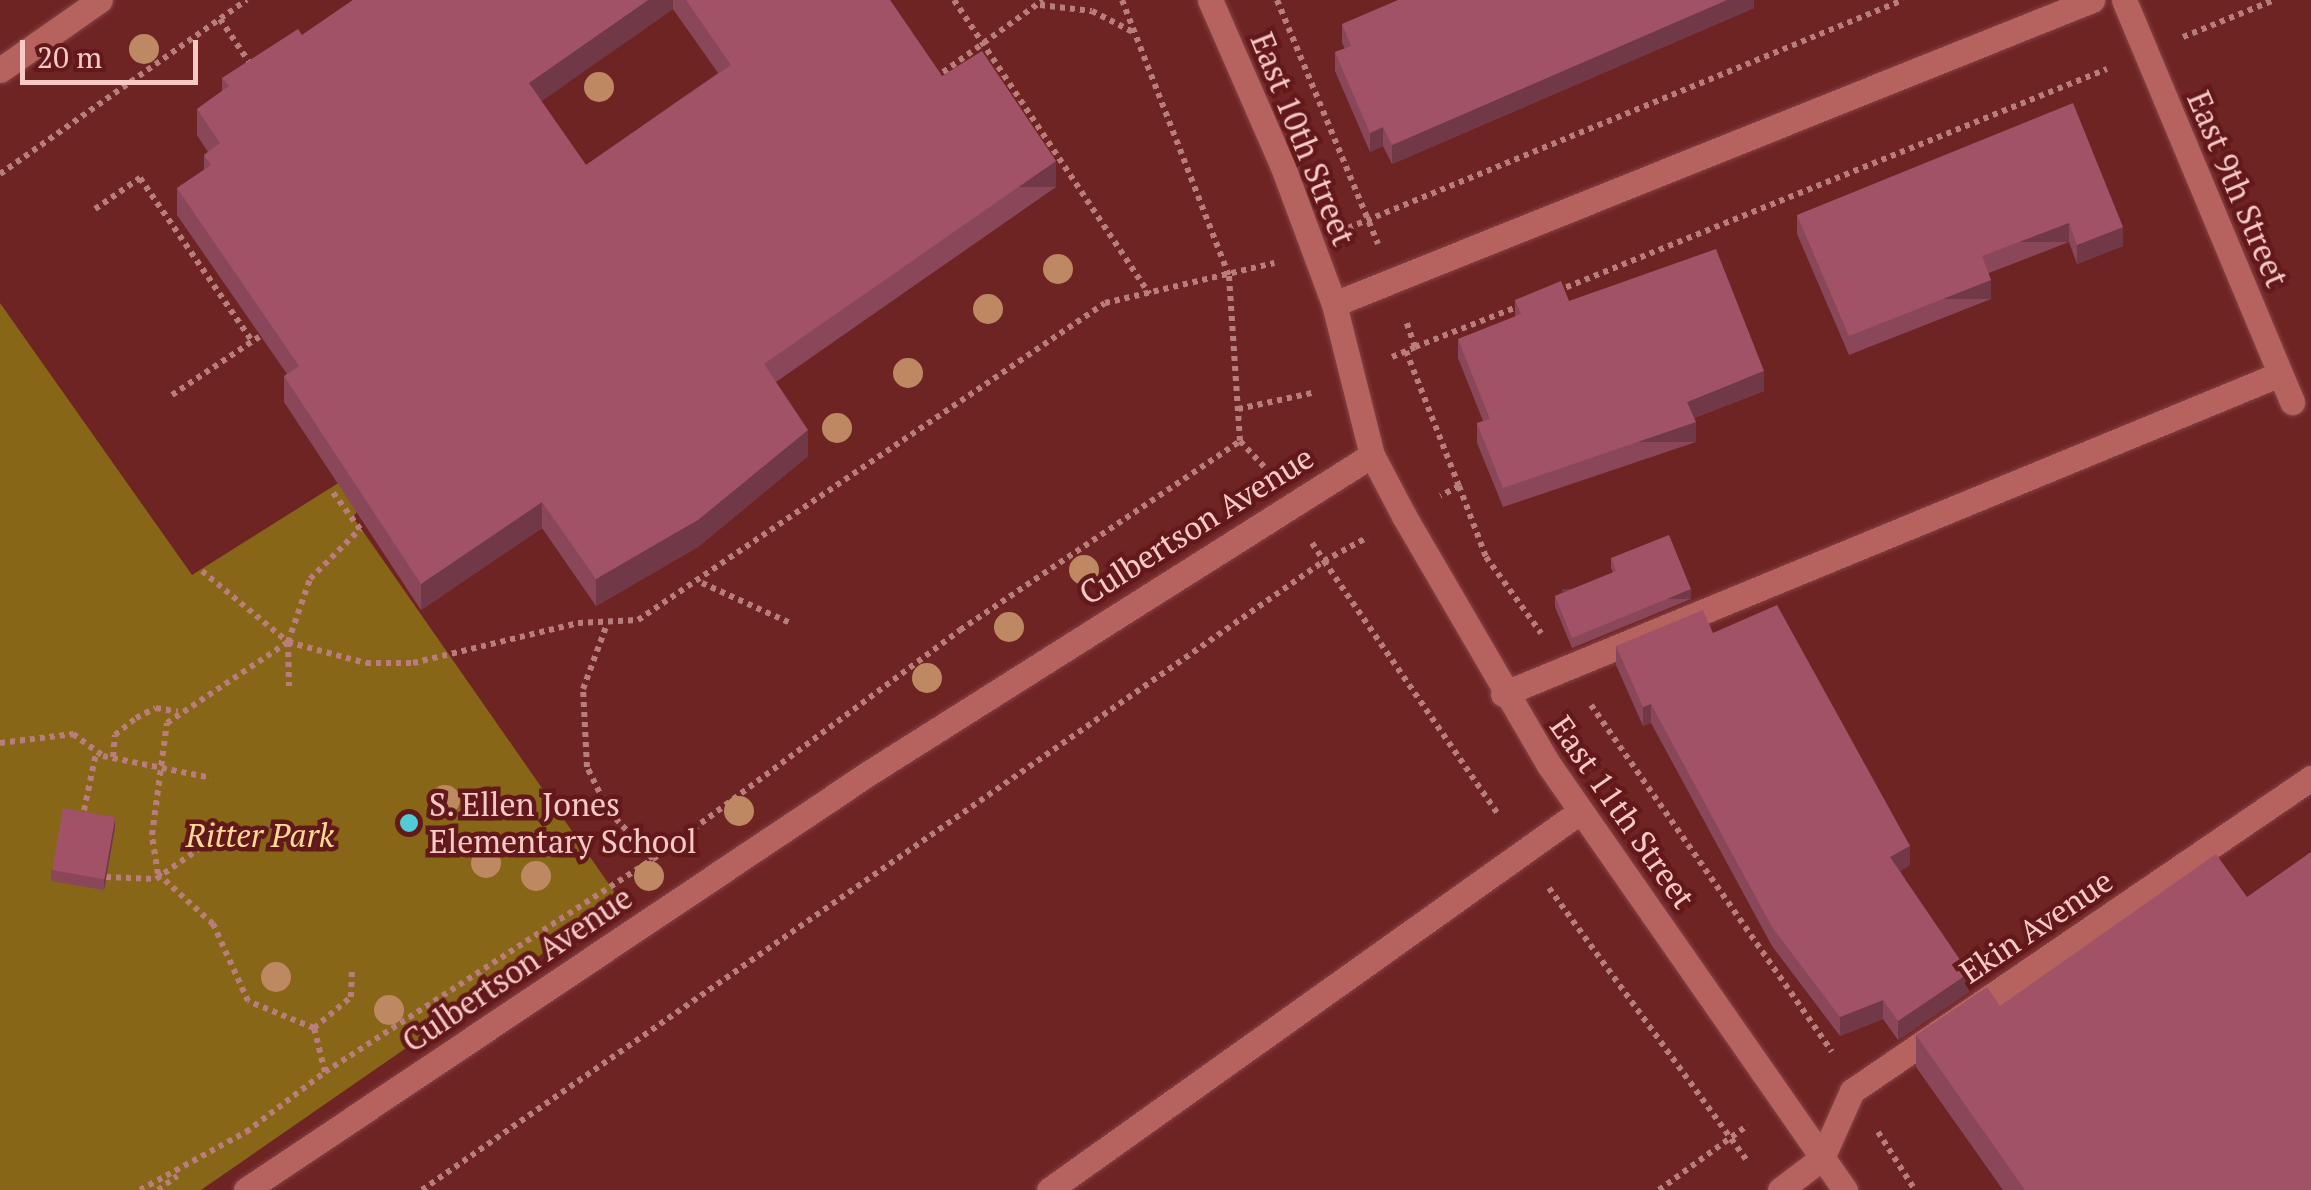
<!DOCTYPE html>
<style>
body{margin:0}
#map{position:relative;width:2311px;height:1190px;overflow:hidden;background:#6f2424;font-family:"PT Serif",serif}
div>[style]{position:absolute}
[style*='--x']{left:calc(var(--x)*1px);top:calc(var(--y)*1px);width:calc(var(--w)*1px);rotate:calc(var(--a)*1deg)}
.green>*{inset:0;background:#876617}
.path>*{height:6px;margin-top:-3px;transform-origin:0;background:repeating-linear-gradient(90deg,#b97e7c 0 5px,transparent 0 10px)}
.roads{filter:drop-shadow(0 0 2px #864246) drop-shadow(0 0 2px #864246)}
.service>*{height:25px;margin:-12.5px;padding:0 12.5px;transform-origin:12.5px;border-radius:12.5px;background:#b6635f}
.minor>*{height:25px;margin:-12.5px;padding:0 12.5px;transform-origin:12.5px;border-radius:12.5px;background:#b6635f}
.trees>*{width:30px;height:30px;margin:-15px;border-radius:50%;background:#be8962}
.wall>*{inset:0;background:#8a4759}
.shaded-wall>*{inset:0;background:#713948;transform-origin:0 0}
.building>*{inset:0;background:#a15267;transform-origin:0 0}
.dots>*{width:28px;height:28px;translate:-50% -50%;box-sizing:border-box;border:5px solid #63181a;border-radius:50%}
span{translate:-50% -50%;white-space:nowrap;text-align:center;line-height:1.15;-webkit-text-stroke:9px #63181a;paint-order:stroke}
.street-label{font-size:32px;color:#f8c9c5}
.poi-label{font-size:32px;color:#f8c9c5}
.left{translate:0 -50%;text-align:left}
.park-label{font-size:32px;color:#ffdb95;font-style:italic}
.scale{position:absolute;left:20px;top:40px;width:178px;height:45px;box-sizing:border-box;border:5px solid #f8c9c5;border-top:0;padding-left:12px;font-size:30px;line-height:35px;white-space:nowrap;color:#f8c9c5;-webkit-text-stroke:8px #63181a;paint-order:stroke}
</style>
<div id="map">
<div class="green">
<div style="clip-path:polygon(0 303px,192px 575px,340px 482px,359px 509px,353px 517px,620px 900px,201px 1190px,0 1190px)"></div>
</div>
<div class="path">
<div style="--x:954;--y:0;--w:353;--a:56.4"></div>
<div style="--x:1122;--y:0;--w:296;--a:68.8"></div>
<div style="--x:1229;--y:276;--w:165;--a:86.2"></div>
<div style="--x:1277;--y:0;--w:264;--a:67.5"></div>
<div style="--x:1040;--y:5;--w:52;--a:6.6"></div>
<div style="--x:1092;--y:11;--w:46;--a:27.1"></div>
<div style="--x:220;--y:19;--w:59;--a:56"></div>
<div style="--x:2183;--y:37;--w:98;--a:-22.1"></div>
<div style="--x:935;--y:78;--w:133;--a:-35.8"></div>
<div style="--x:0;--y:174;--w:302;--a:-35.2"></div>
<div style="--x:95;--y:209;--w:55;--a:-34.6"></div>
<div style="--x:140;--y:178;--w:198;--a:55.5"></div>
<div style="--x:1348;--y:228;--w:600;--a:-22.33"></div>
<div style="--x:1557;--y:291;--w:593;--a:-21.98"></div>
<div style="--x:1415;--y:347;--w:115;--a:-21.4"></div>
<div style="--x:1406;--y:351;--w:145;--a:68.6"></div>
<div style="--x:1459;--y:486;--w:21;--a:152"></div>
<div style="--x:1392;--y:357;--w:25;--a:-23"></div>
<div style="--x:1415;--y:347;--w:28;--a:-109"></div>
<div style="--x:172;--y:395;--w:105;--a:-33.7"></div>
<div style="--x:1238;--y:409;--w:76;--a:-12.2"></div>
<div style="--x:1240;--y:441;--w:42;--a:46.9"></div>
<div style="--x:1459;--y:486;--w:76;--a:69.2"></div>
<div style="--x:1486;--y:557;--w:94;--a:54.1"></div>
<div style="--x:1312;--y:543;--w:22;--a:56"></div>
<div style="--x:1324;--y:561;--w:50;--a:-28.6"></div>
<div style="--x:202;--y:571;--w:112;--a:39.5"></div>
<div style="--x:288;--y:642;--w:81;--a:15.1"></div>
<div style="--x:366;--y:663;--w:47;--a:0"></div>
<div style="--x:413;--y:663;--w:170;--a:-13.6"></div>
<div style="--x:578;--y:623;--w:60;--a:-2.9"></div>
<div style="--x:638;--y:620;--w:564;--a:-34.17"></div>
<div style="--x:1105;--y:303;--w:174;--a:-13.3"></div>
<div style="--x:702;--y:583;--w:97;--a:24.4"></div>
<div style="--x:288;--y:642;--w:44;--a:88.7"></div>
<div style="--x:1591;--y:705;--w:422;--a:55.2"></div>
<div style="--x:0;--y:743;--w:74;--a:-7"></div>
<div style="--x:73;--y:734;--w:37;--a:36"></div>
<div style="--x:103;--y:756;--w:110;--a:11.5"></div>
<div style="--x:113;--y:757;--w:22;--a:-85"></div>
<div style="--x:115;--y:735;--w:27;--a:-39"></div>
<div style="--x:136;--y:718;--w:22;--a:-27"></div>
<div style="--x:156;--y:708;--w:22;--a:10"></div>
<div style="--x:82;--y:820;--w:68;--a:-78.2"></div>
<div style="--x:653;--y:859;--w:383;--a:-36.7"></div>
<div style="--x:960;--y:630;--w:338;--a:-34"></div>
<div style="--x:106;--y:877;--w:50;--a:2.3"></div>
<div style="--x:156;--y:879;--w:66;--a:-35.1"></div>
<div style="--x:1549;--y:888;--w:337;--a:54"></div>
<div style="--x:314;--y:1028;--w:71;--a:-157.8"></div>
<div style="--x:248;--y:1001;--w:85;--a:-114.4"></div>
<div style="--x:213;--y:924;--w:74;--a:-137.7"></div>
<div style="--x:158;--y:874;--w:39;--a:-99"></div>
<div style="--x:152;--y:835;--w:113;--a:-82.4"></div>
<div style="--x:167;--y:723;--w:146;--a:-33.8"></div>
<div style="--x:288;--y:642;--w:67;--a:-70.8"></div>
<div style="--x:310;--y:579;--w:71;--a:-45"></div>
<div style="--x:360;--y:529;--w:49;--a:-126.6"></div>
<div style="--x:325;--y:1072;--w:391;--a:-33"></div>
<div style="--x:653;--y:859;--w:67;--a:-132.6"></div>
<div style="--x:608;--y:810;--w:48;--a:-116"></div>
<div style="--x:587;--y:767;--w:78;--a:-92.9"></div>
<div style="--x:583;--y:689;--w:69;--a:-69.7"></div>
<div style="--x:1878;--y:1132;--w:69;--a:57.5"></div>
<div style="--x:140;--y:1190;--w:121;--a:-28.7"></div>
<div style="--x:246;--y:1132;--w:99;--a:-37.2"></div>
<div style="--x:325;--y:1072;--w:45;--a:-104"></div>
<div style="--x:314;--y:1028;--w:48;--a:-40"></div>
<div style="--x:351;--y:997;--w:27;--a:-88"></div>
<div style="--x:158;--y:1190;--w:24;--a:-36"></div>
<div style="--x:422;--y:1190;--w:1100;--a:-34.89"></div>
<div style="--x:1324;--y:561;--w:309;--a:55.5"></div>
<div style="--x:1659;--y:1190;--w:110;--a:-36.1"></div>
</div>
<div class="roads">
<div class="service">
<div style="--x:1503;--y:694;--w:840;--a:-22.38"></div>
<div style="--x:1049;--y:1190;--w:653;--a:-35.47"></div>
</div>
<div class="minor">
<div style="--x:1210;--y:0;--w:182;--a:66.4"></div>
<div style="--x:1283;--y:167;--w:146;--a:69.6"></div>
<div style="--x:1334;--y:304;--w:156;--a:75.9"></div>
<div style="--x:1372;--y:455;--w:69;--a:62.3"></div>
<div style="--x:1404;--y:516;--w:288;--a:59.8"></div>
<div style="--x:1549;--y:765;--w:518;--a:55.14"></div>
<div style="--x:2124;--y:0;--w:436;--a:67.3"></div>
<div style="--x:0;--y:70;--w:122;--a:-35"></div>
<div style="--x:1334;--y:304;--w:817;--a:-21.85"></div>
<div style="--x:246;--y:1190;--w:753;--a:-33.8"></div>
<div style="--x:872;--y:771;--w:591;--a:-32.29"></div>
<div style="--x:1780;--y:1190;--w:53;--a:-37.3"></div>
<div style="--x:1822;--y:1158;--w:73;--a:-65.9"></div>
<div style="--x:1852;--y:1091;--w:556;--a:-34.29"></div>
</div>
</div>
<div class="trees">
<div style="left:144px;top:49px"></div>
<div style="left:599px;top:87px"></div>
<div style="left:1058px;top:269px"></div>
<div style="left:988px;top:309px"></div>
<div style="left:908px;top:373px"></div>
<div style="left:837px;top:428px"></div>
<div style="left:1084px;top:570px"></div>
<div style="left:1009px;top:627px"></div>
<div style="left:927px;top:678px"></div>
<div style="left:445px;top:800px"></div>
<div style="left:739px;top:811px"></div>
<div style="left:486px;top:863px"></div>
<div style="left:536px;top:876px"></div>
<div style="left:649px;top:876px"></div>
<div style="left:276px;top:977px"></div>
<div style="left:389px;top:1010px"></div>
</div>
<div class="wall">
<div style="clip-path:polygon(evenodd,353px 0,890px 0,942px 76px,1056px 187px,776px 382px,808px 456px,698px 547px,596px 606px,542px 528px,421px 610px,284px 402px,284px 376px,287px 374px,177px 215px,177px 188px,204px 170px,204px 155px,208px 152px,197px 135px,197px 109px,222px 91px,222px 78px,302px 35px,353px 0,673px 9px,718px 73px,586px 165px,541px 101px,673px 9px)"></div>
<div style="clip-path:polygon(1754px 0,1754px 8px,1392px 164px,1383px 146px,1370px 152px,1335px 71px,1335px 52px,1345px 49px,1342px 43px,1342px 24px)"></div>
<div style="clip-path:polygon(1797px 215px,2123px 227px,2123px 246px,2077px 264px,2069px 242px,1989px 273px,1991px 299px,1849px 355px,1797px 234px)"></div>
<div style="clip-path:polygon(1515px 300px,1569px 301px,1764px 391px,1694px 418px,1696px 442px,1503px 507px,1477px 443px,1477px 423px,1483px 421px,1458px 358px,1458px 339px,1515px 317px)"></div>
<div style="clip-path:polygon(1611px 558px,1691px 599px,1572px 648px,1555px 607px,1555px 596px,1613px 573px,1611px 568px)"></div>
<div style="clip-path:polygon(1713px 633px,1910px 865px,1900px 871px,1969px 992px,1898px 1040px,1883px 1019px,1840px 1036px,1772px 946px,1651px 723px,1643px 726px,1616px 665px,1616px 646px)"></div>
<div style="clip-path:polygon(115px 828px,104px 890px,51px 881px,51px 870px)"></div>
<div style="clip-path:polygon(2247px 897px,2311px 1190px,2003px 1190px,1916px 1067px,1916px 1035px,2000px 1006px)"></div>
</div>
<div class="shaded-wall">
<div style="clip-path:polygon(648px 0,673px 0,673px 9px,529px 110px,529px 83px)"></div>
<div style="clip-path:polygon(1727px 0,1754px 0,1754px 8px,1392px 164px,1392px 145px)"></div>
<div style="clip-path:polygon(1383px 127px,1383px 146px,1370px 152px,1370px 133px)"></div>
<div style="left:1056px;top:161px;width:26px;height:356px;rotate:90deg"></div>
<div style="left:2069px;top:223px;width:19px;height:93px;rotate:90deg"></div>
<div style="clip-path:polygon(2123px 227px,2123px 246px,2077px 264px,2077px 245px)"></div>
<div style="left:1991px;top:280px;width:19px;height:153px;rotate:90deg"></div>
<div style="clip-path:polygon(1764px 371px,1764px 391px,1687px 421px,1687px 402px)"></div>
<div style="left:1696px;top:422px;width:20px;height:204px;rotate:90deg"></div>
<div style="clip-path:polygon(808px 430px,808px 456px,698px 547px,596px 606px,596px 579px)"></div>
<div style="clip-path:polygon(542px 502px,542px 528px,421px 610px,421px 584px)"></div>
<div style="left:1691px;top:589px;width:10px;height:129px;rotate:90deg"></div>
<div style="clip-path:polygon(1651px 704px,1651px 723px,1643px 726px,1643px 707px)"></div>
<div style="clip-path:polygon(115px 817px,115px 828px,104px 890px,104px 880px)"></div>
<div style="clip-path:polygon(1910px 846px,1910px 865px,1890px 877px,1890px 857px)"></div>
<div style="clip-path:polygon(1969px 973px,1969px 992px,1898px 1040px,1898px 1021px)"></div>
<div style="clip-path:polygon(1883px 1000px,1883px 1019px,1840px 1036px,1840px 1017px)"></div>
</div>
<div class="building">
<div style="clip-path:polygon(353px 0,648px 0,529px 83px,586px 165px,731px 65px,686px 0,890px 0,942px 76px,982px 51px,1056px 161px,764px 364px,808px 430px,698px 520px,596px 579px,542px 502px,421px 584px,284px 376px,299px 366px,177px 188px,211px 165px,204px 155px,220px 143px,197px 109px,229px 86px,222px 78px,298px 29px,302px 35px)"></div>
<div style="clip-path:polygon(1398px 0,1727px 0,1392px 145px,1383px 127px,1370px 133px,1335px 52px,1351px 46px,1342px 24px)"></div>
<div style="clip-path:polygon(2073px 103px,2123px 227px,2077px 245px,2069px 223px,1982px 256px,1991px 280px,1849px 336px,1797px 215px)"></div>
<div style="clip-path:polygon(1716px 249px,1764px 371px,1687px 402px,1696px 422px,1503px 488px,1477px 423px,1490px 419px,1458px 339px,1521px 314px,1515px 300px,1561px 281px,1569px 301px)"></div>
<div style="clip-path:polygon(1669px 535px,1691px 589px,1572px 638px,1555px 596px,1616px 571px,1611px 558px)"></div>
<div style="clip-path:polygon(1777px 605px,1910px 846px,1890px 857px,1969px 973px,1898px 1021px,1883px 1000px,1840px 1017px,1772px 927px,1651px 704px,1643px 707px,1616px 646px,1703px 610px,1713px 633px)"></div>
<div style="left:63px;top:808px;width:53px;height:63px;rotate:10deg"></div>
<div style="clip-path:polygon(2311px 852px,2311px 1190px,2025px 1190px,1916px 1035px,1987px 987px,2000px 1006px,2216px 854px,2247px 897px)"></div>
</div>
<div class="dots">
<div style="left:409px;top:823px;background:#52cbd7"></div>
</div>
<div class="street-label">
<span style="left:1303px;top:139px;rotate:68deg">East 10th Street</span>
<span style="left:2238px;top:189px;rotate:67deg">East 9th Street</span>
<span style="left:1196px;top:525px;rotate:-32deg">Culbertson Avenue</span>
<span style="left:1623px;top:812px;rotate:55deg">East 11th Street</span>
<span style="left:2036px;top:926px;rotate:-34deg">Ekin Avenue</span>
<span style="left:517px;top:969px;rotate:-34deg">Culbertson Avenue</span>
</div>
<div class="poi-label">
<span class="left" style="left:429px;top:823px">S. Ellen Jones<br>Elementary School</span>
</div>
<div class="park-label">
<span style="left:260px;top:835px">Ritter Park</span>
</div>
<div class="scale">20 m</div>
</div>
